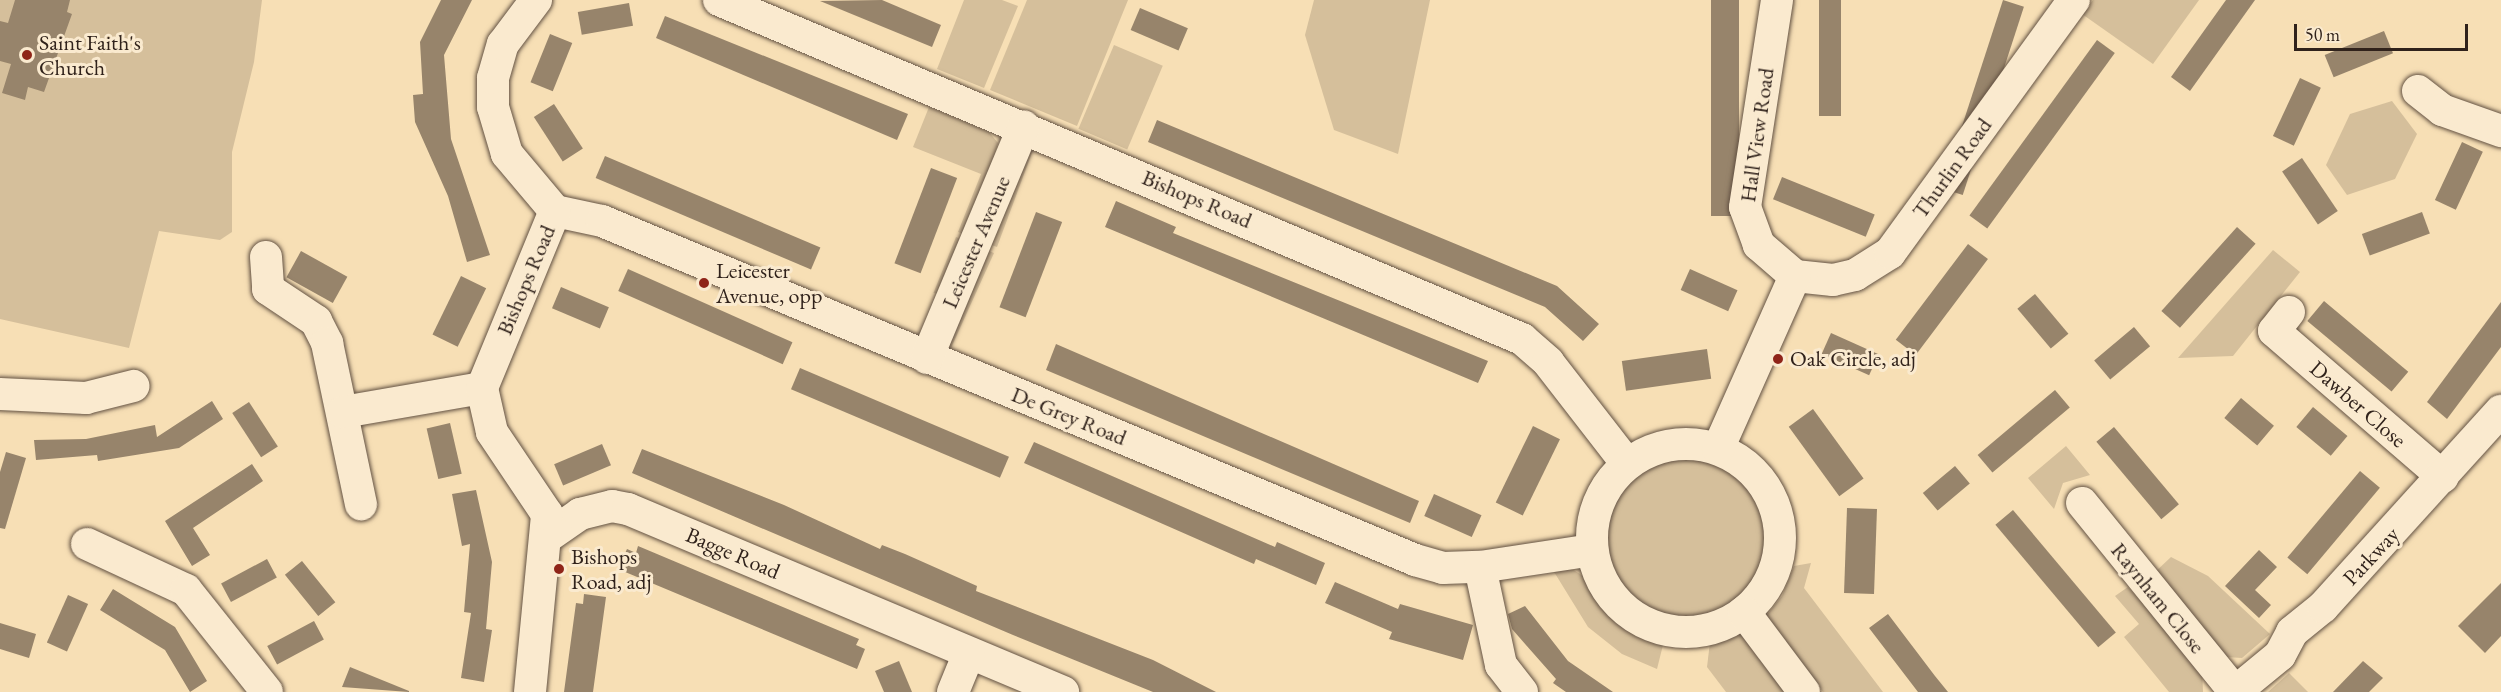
<!DOCTYPE html>
<style>
body{margin:0}
#map{position:relative;width:2501px;height:692px;overflow:hidden;background:#f7dfb5;font-family:"EB Garamond",serif}
div>[style]{position:absolute}
[style*='--x']{left:calc(var(--x)*1px);top:calc(var(--y)*1px);width:calc(var(--w)*1px);rotate:calc(var(--a)*1deg)}
.green>*{inset:0;background:#d5bf9b;transform-origin:0 0}
.round{border-radius:50%}
.building>*{inset:0;background:#97846b;transform-origin:0 0}
.roads{filter:drop-shadow(0 0 2px #625142) drop-shadow(0 0 2px #625142)}
.minor>*{height:32px;margin:-16px;padding:0 16px;transform-origin:16px;border-radius:16px;background:#faeacf}
.minor>.ring{margin:-16px;padding:0;box-sizing:content-box;background:none;border:32px solid #faeacf;border-radius:50%}
.dots>*{width:16px;height:16px;translate:-50% -50%;box-sizing:border-box;border:3px solid #faeacf;border-radius:50%}
span{translate:-50% -50%;white-space:nowrap;text-align:center;line-height:1.15;-webkit-text-stroke:6px #faeacf;paint-order:stroke}
.poi-label{font-size:22px;color:#30221b}
.left{translate:0 -50%;text-align:left}
.street-label{font-size:22px;color:#30221b}
.scale{position:absolute;left:2294px;top:24px;width:174px;height:27px;box-sizing:border-box;border:3px solid #30221b;border-top:0;padding-left:8px;font-size:18px;line-height:21px;white-space:nowrap;color:#30221b;-webkit-text-stroke:4px #faeacf;paint-order:stroke}
</style>
<div id="map">
<div class="green">
<div style="clip-path:polygon(0 0,262px 0,254px 62px,232px 152px,232px 232px,220px 240px,159px 231px,129px 348px,0 319px)"></div>
<div style="clip-path:polygon(964px 0,1002px 0,1018px 6px,984px 88px,937px 69px)"></div>
<div style="clip-path:polygon(1027px 0,1128px 0,1077px 126px,990px 90px)"></div>
<div style="clip-path:polygon(1314px 0,1430px 0,1398px 154px,1334px 130px,1305px 35px)"></div>
<div style="clip-path:polygon(2093px 0,2199px 0,2153px 64px,2082px 14px)"></div>
<div style="left:1114px;top:45px;width:53px;height:91px;rotate:23deg"></div>
<div style="clip-path:polygon(2392px 101px,2417px 134px,2395px 179px,2347px 195px,2326px 165px,2350px 114px)"></div>
<div style="clip-path:polygon(929px 107px,989px 132px,998px 143px,973px 237px,958px 232px,981px 174px,913px 147px)"></div>
<div style="clip-path:polygon(1033px 150px,997px 247px,983px 242px,1026px 153px)"></div>
<div style="left:956px;top:237px;width:16px;height:60px;rotate:22deg"></div>
<div style="clip-path:polygon(981px 248px,994px 253px,951px 348px,949px 342px)"></div>
<div style="clip-path:polygon(2273px 250px,2300px 272px,2233px 356px,2178px 358px)"></div>
<div style="clip-path:polygon(2066px 446px,2090px 475px,2063px 483px,2054px 509px,2028px 478px)"></div>
<div class="round" style="left:1604px;top:455px;width:162px;height:162px"></div>
<div style="clip-path:polygon(2171px 557px,2208px 576px,2270px 634px,2242px 658px,2226px 657px,2153px 574px)"></div>
<div style="clip-path:polygon(1811px 563px,1804px 588px,1883px 692px,1823px 692px,1766px 616px,1782px 596px,1794px 566px)"></div>
<div style="clip-path:polygon(1551px 567px,1572px 569px,1588px 579px,1623px 627px,1664px 641px,1657px 669px,1622px 654px,1588px 627px)"></div>
<div style="clip-path:polygon(2128px 587px,2202px 669px,2203px 692px,2169px 692px,2124px 637px,2139px 624px,2115px 596px)"></div>
<div style="clip-path:polygon(1728px 630px,1741px 633px,1793px 692px,1726px 692px,1707px 667px,1711px 634px)"></div>
<div style="clip-path:polygon(2289px 673px,2308px 692px,2268px 692px)"></div>
</div>
<div class="building">
<div style="clip-path:polygon(15px 0,70px 0,67px 12px,72px 14px,44px 92px,28px 87px,25px 100px,2px 93px,11px 64px,0 61px,0 21px,8px 23px)"></div>
<div style="clip-path:polygon(441px 0,472px 0,444px 55px,451px 139px,490px 255px,467px 262px,448px 196px,415px 122px,413px 95px,423px 94px,420px 42px)"></div>
<div style="clip-path:polygon(882px 0,941px 25px,932px 47px,820px 1px)"></div>
<div style="left:1711px;top:0;width:28px;height:216px"></div>
<div style="left:1819px;top:0;width:22px;height:116px"></div>
<div style="left:2003px;top:0;width:22px;height:198px;rotate:18deg"></div>
<div style="clip-path:polygon(2226px 0,2255px 0,2190px 91px,2171px 77px)"></div>
<div style="left:629px;top:3px;width:23px;height:52px;rotate:80deg"></div>
<div style="left:1140px;top:8px;width:52px;height:24px;rotate:23deg"></div>
<div style="clip-path:polygon(665px 16px,908px 114px,897px 140px,656px 38px)"></div>
<div style="left:2384px;top:31px;width:24px;height:64px;rotate:68deg"></div>
<div style="left:550px;top:34px;width:24px;height:52px;rotate:22deg"></div>
<div style="left:2097px;top:40px;width:22px;height:217px;rotate:36deg"></div>
<div style="left:2300px;top:78px;width:23px;height:64px;rotate:25deg"></div>
<div style="left:554px;top:104px;width:53px;height:24px;rotate:57deg"></div>
<div style="clip-path:polygon(1157px 120px,1557px 286px,1599px 324px,1583px 341px,1545px 307px,1148px 142px)"></div>
<div style="left:2462px;top:142px;width:23px;height:64px;rotate:25deg"></div>
<div style="left:605px;top:156px;width:234px;height:24px;rotate:23deg"></div>
<div style="left:2302px;top:158px;width:64px;height:24px;rotate:56deg"></div>
<div style="left:931px;top:168px;width:28px;height:102px;rotate:21deg"></div>
<div style="left:1782px;top:177px;width:100px;height:24px;rotate:22deg"></div>
<div style="clip-path:polygon(1116px 201px,1176px 227px,1173px 233px,1488px 361px,1478px 383px,1105px 227px)"></div>
<div style="left:1036px;top:212px;width:28px;height:102px;rotate:21deg"></div>
<div style="left:2422px;top:212px;width:23px;height:64px;rotate:70deg"></div>
<div style="left:2237px;top:227px;width:25px;height:113px;rotate:42deg"></div>
<div style="left:1968px;top:244px;width:25px;height:120px;rotate:37deg"></div>
<div style="left:301px;top:251px;width:53px;height:30px;rotate:29deg"></div>
<div style="left:628px;top:269px;width:180px;height:24px;rotate:24deg"></div>
<div style="left:1690px;top:269px;width:52px;height:23px;rotate:24deg"></div>
<div style="left:461px;top:276px;width:28px;height:65px;rotate:26deg"></div>
<div style="left:561px;top:287px;width:52px;height:23px;rotate:23deg"></div>
<div style="left:2035px;top:294px;width:52px;height:23px;rotate:50deg"></div>
<div style="left:2324px;top:301px;width:110px;height:26px;rotate:40deg"></div>
<div style="clip-path:polygon(2501px 302px,2501px 347px,2447px 419px,2427px 402px)"></div>
<div style="left:2134px;top:327px;width:25px;height:52px;rotate:50deg"></div>
<div style="left:1831px;top:333px;width:52px;height:23px;rotate:24deg"></div>
<div style="clip-path:polygon(1056px 344px,1419px 501px,1410px 523px,1046px 370px)"></div>
<div style="left:1707px;top:349px;width:30px;height:86px;rotate:82deg"></div>
<div style="left:800px;top:368px;width:227px;height:23px;rotate:23deg"></div>
<div style="left:2055px;top:390px;width:23px;height:101px;rotate:50deg"></div>
<div style="left:2241px;top:398px;width:43px;height:26px;rotate:40deg"></div>
<div style="clip-path:polygon(212px 401px,223px 419px,179px 448px,98px 461px,97px 455px,36px 460px,34px 440px,86px 439px,155px 425px,157px 437px)"></div>
<div style="left:249px;top:402px;width:53px;height:20px;rotate:57deg"></div>
<div style="left:2313px;top:407px;width:45px;height:26px;rotate:40deg"></div>
<div style="left:1813px;top:409px;width:86px;height:30px;rotate:54deg"></div>
<div style="left:450px;top:423px;width:52px;height:24px;rotate:77deg"></div>
<div style="left:1533px;top:426px;width:30px;height:85px;rotate:26deg"></div>
<div style="left:2114px;top:427px;width:101px;height:23px;rotate:50deg"></div>
<div style="clip-path:polygon(1034px 442px,1275px 547px,1277px 542px,1325px 563px,1316px 585px,1256px 559px,1254px 564px,1024px 463px)"></div>
<div style="left:602px;top:444px;width:23px;height:52px;rotate:67deg"></div>
<div style="clip-path:polygon(642px 449px,784px 505px,880px 549px,882px 545px,905px 554px,977px 586px,976px 591px,1153px 660px,1216px 692px,1153px 692px,1013px 635px,632px 473px)"></div>
<div style="clip-path:polygon(6px 452px,26px 458px,5px 529px,0 528px,0 472px)"></div>
<div style="clip-path:polygon(252px 464px,263px 481px,193px 528px,210px 555px,192px 566px,165px 521px)"></div>
<div style="left:1955px;top:466px;width:23px;height:42px;rotate:50deg"></div>
<div style="left:2360px;top:471px;width:26px;height:113px;rotate:40deg"></div>
<div style="clip-path:polygon(476px 490px,492px 562px,486px 629px,492px 630px,484px 682px,461px 678px,471px 613px,464px 612px,470px 544px,462px 546px,452px 494px)"></div>
<div style="left:1434px;top:494px;width:52px;height:24px;rotate:24deg"></div>
<div style="left:1847px;top:508px;width:30px;height:85px;rotate:2deg"></div>
<div style="left:2013px;top:510px;width:160px;height:23px;rotate:50deg"></div>
<div style="clip-path:polygon(638px 546px,859px 639px,856px 645px,865px 649px,857px 669px,618px 569px,627px 549px,636px 553px)"></div>
<div style="clip-path:polygon(2259px 550px,2277px 567px,2255px 590px,2271px 605px,2259px 618px,2225px 586px)"></div>
<div style="left:267px;top:559px;width:21px;height:52px;rotate:62deg"></div>
<div style="left:302px;top:561px;width:53px;height:22px;rotate:51deg"></div>
<div style="clip-path:polygon(1335px 582px,1398px 609px,1400px 604px,1473px 625px,1463px 660px,1389px 639px,1392px 632px,1325px 603px)"></div>
<div style="clip-path:polygon(2501px 583px,2501px 636px,2485px 653px,2458px 626px)"></div>
<div style="clip-path:polygon(113px 589px,175px 627px,207px 681px,190px 692px,165px 650px,100px 610px)"></div>
<div style="clip-path:polygon(584px 594px,606px 597px,593px 692px,564px 692px,576px 603px,583px 604px)"></div>
<div style="left:68px;top:595px;width:22px;height:52px;rotate:24deg"></div>
<div style="clip-path:polygon(1525px 606px,1568px 661px,1613px 692px,1566px 692px,1553px 683px,1556px 679px,1512px 629px,1508px 614px)"></div>
<div style="clip-path:polygon(1888px 614px,1935px 676px,1948px 692px,1918px 692px,1869px 628px)"></div>
<div style="left:314px;top:621px;width:21px;height:53px;rotate:62deg"></div>
<div style="clip-path:polygon(0 623px,36px 634px,29px 658px,0 649px)"></div>
<div style="clip-path:polygon(899px 661px,912px 692px,884px 692px,875px 671px)"></div>
<div style="clip-path:polygon(2363px 661px,2383px 678px,2369px 692px,2333px 692px)"></div>
<div style="clip-path:polygon(350px 667px,409px 691px,409px 692px,342px 687px)"></div>
</div>
<div class="roads">
<div class="minor">
<div style="--x:719;--y:0;--w:872;--a:22.89"></div>
<div style="--x:1522;--y:339;--w:35;--a:41"></div>
<div style="--x:1548;--y:362;--w:129;--a:52.2"></div>
<div style="--x:2418;--y:91;--w:31;--a:38"></div>
<div style="--x:2442;--y:110;--w:63;--a:19.6"></div>
<div style="--x:555;--y:211;--w:48;--a:12"></div>
<div style="--x:602;--y:221;--w:881;--a:22.63"></div>
<div style="--x:1415;--y:560;--w:29;--a:16"></div>
<div style="--x:1443;--y:568;--w:37;--a:-2"></div>
<div style="--x:1480;--y:567;--w:113;--a:-8.6"></div>
<div style="--x:266;--y:257;--w:32;--a:86"></div>
<div style="--x:268;--y:289;--w:58;--a:33.7"></div>
<div style="--x:316;--y:321;--w:25;--a:63"></div>
<div style="--x:327;--y:343;--w:165;--a:78.1"></div>
<div style="--x:1795;--y:276;--w:38;--a:6"></div>
<div style="--x:1833;--y:280;--w:23;--a:-13"></div>
<div style="--x:1855;--y:275;--w:41;--a:-32.2"></div>
<div style="--x:1890;--y:253;--w:313;--a:-54"></div>
<div style="--x:2289;--y:312;--w:24;--a:128"></div>
<div style="--x:2274;--y:331;--w:223;--a:40.8"></div>
<div style="--x:927;--y:358;--w:251;--a:-67.3"></div>
<div style="--x:0;--y:394;--w:86;--a:2.7"></div>
<div style="--x:86;--y:398;--w:49;--a:-14.3"></div>
<div style="--x:343;--y:412;--w:141;--a:-9.8"></div>
<div class="ring" style="left:1592px;top:444px;width:156px;height:156px"></div>
<div style="--x:1718;--y:449;--w:189;--a:-66"></div>
<div style="--x:1795;--y:276;--w:48;--a:-139.3"></div>
<div style="--x:1759;--y:245;--w:40;--a:-110.2"></div>
<div style="--x:1745;--y:207;--w:209;--a:-81.2"></div>
<div style="--x:2082;--y:503;--w:243;--a:51"></div>
<div style="--x:550;--y:535;--w:37;--a:-35"></div>
<div style="--x:580;--y:514;--w:33;--a:-14"></div>
<div style="--x:612;--y:506;--w:16;--a:11"></div>
<div style="--x:628;--y:509;--w:472;--a:22.8"></div>
<div style="--x:87;--y:544;--w:109;--a:24.9"></div>
<div style="--x:186;--y:590;--w:130;--a:51.5"></div>
<div style="--x:1480;--y:567;--w:100;--a:77.9"></div>
<div style="--x:1501;--y:665;--w:34;--a:52"></div>
<div style="--x:1744;--y:612;--w:100;--a:53.1"></div>
<div style="--x:530;--y:692;--w:179;--a:-84.5"></div>
<div style="--x:547;--y:514;--w:99;--a:-123.9"></div>
<div style="--x:492;--y:432;--w:45;--a:-102.8"></div>
<div style="--x:482;--y:388;--w:191;--a:-67.6"></div>
<div style="--x:555;--y:211;--w:75;--a:-130.1"></div>
<div style="--x:507;--y:154;--w:49;--a:-106.6"></div>
<div style="--x:493;--y:107;--w:29;--a:-90"></div>
<div style="--x:493;--y:78;--w:35;--a:-74"></div>
<div style="--x:503;--y:44;--w:55;--a:-53.1"></div>
<div style="--x:953;--y:692;--w:42;--a:-67.7"></div>
<div style="--x:2235;--y:692;--w:58;--a:-39.4"></div>
<div style="--x:2280;--y:655;--w:26;--a:-62"></div>
<div style="--x:2292;--y:632;--w:40;--a:-39"></div>
<div style="--x:2323;--y:607;--w:265;--a:-47.8"></div>
</div>
</div>
<div class="dots">
<div style="left:27px;top:55px;background:#8f2418"></div>
<div style="left:704px;top:283px;background:#8f2418"></div>
<div style="left:1778px;top:359px;background:#8f2418"></div>
<div style="left:559px;top:569px;background:#8f2418"></div>
</div>
<div class="poi-label">
<span class="left" style="left:39px;top:55px">Saint Faith's<br>Church</span>
<span class="left" style="left:716px;top:283px">Leicester<br>Avenue, opp</span>
<span class="left" style="left:1790px;top:359px">Oak Circle, adj</span>
<span class="left" style="left:571px;top:569px">Bishops<br>Road, adj</span>
</div>
<div class="street-label">
<span style="left:1757px;top:135px;rotate:-82deg">Hall View Road</span>
<span style="left:1952px;top:168px;rotate:-54deg">Thurlin Road</span>
<span style="left:1197px;top:199px;rotate:23deg">Bishops Road</span>
<span style="left:976px;top:242px;rotate:-67deg">Leicester Avenue</span>
<span style="left:526px;top:280px;rotate:-67deg">Bishops Road</span>
<span style="left:2358px;top:404px;rotate:41deg">Dawber Close</span>
<span style="left:1069px;top:416px;rotate:22deg">De Grey Road</span>
<span style="left:733px;top:553px;rotate:23deg">Bagge Road</span>
<span style="left:2371px;top:556px;rotate:-47deg">Parkway</span>
<span style="left:2158px;top:598px;rotate:51deg">Raynham Close</span>
</div>
<div class="scale">50 m</div>
</div>
